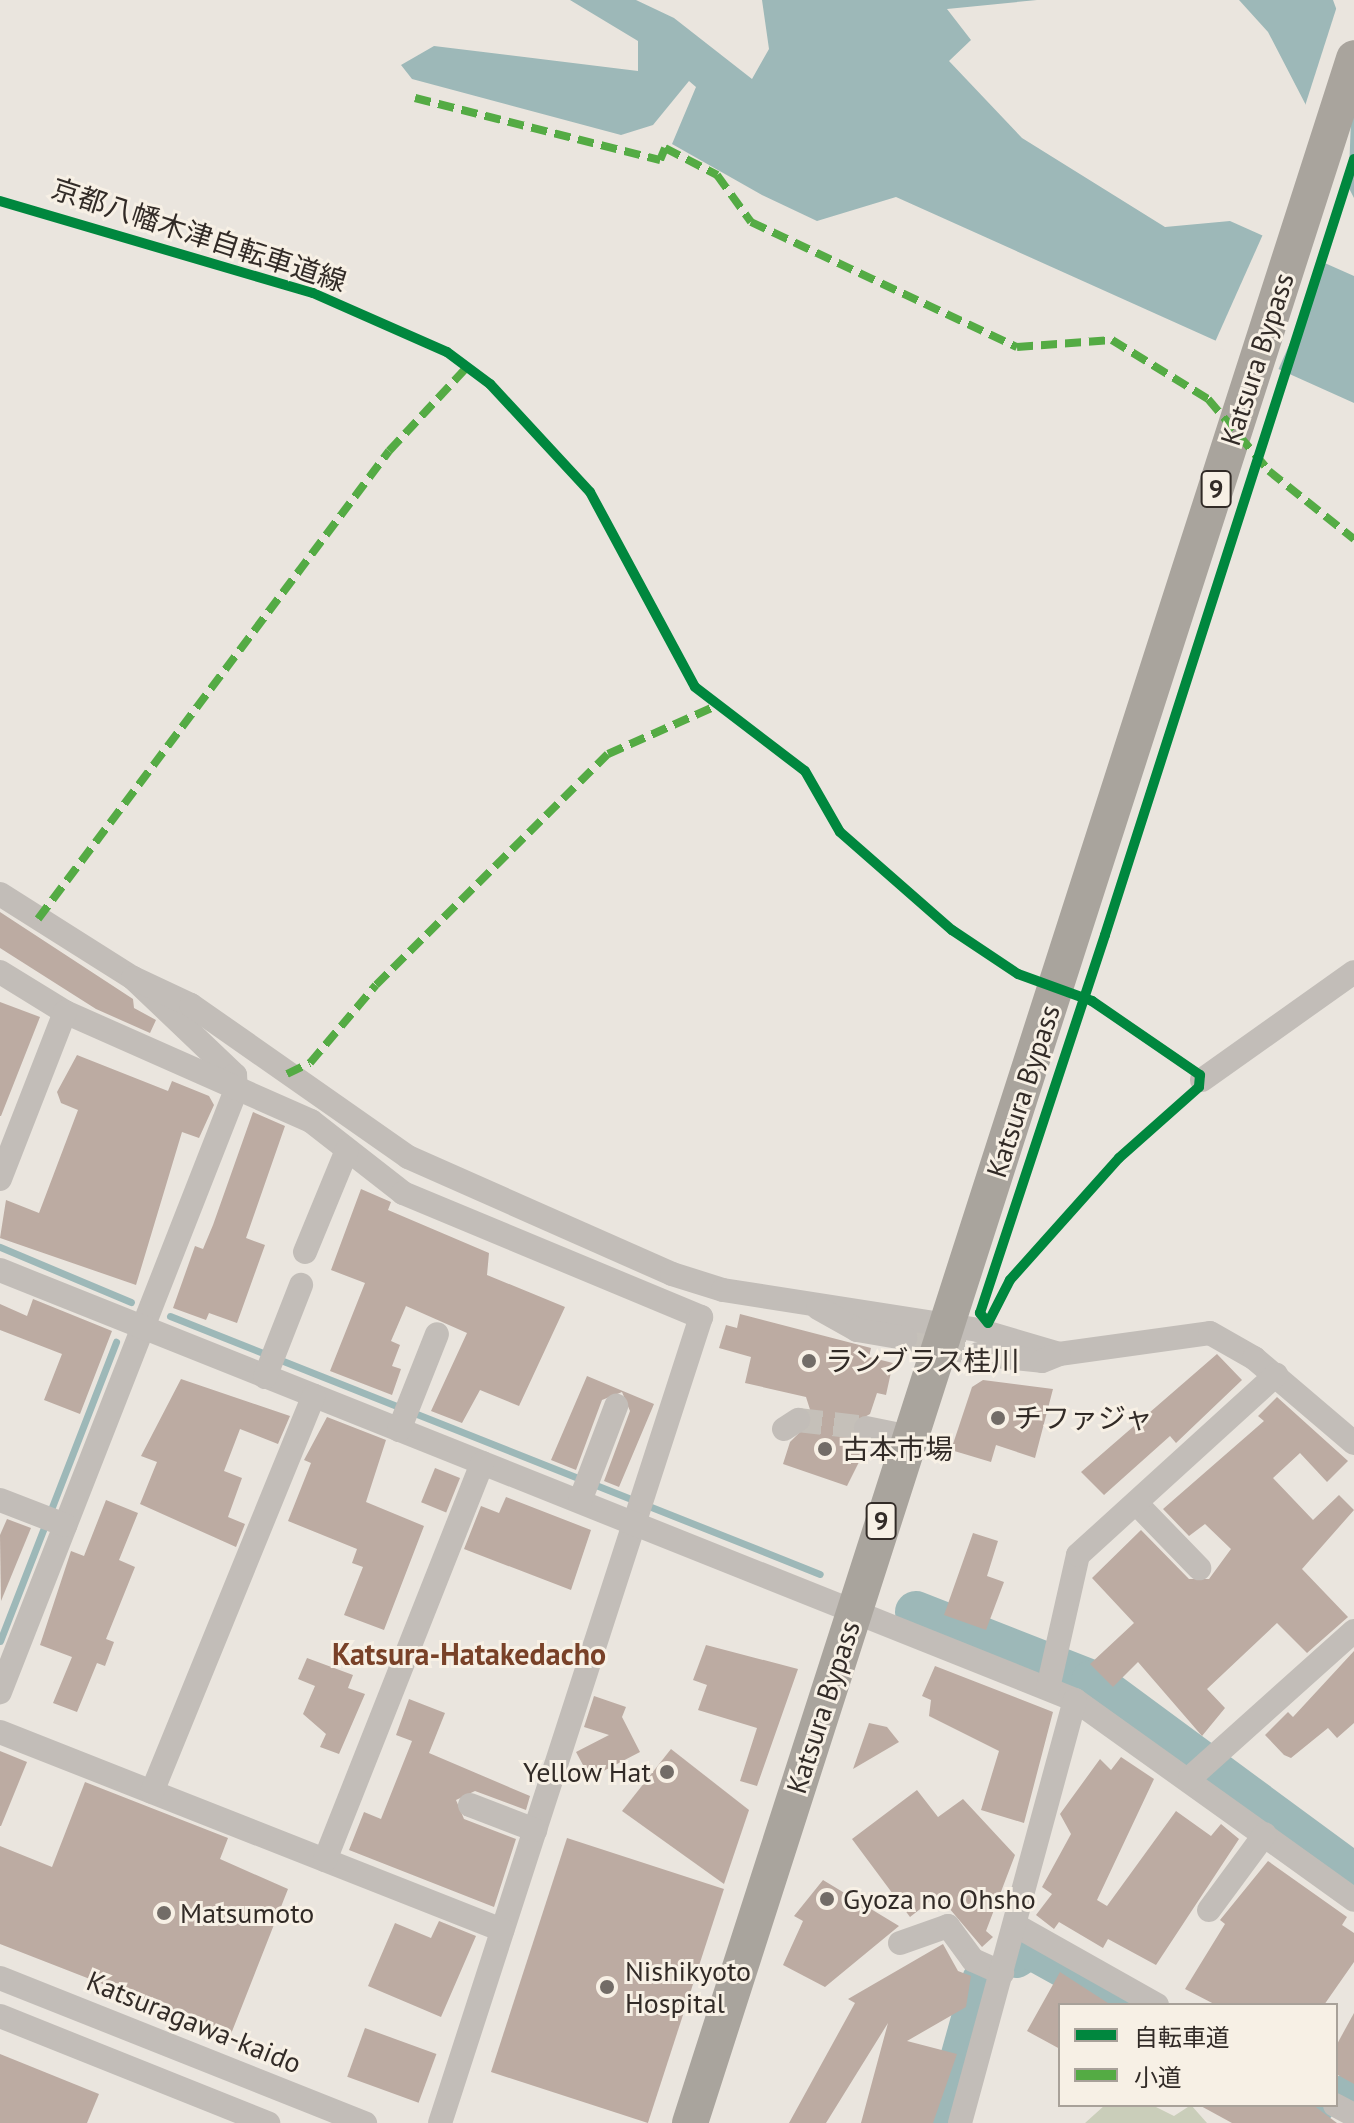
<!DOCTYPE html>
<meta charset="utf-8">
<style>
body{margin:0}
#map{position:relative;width:1354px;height:2123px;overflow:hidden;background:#eae5de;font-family:"PT Sans","Noto Sans JP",sans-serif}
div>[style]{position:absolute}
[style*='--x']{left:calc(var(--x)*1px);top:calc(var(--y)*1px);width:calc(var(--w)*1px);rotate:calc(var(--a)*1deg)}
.green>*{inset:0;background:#caceba}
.water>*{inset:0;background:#9db8b8}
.pier>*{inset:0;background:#eae5de;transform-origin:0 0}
.stream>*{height:7px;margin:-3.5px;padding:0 3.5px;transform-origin:3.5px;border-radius:3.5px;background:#9db8b8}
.river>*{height:42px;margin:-21px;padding:0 21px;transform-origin:21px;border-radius:21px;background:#9db8b8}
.building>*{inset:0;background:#bcaba2;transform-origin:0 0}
.minor-tunnel>*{height:24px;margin-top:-12px;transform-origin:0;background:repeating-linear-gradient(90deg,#c5c0b9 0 24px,transparent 0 36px)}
.minor>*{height:24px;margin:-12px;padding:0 12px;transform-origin:12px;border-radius:12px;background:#c2bdb8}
.highway>*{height:36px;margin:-18px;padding:0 18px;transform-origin:18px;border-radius:18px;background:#a9a49d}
.quiet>*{height:8px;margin-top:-4px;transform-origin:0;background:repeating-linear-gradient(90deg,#54ab44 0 16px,transparent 0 24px)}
.cycleway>*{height:10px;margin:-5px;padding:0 5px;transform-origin:5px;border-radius:5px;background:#00873e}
.dots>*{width:22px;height:22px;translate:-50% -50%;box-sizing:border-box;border:4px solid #f7f0e5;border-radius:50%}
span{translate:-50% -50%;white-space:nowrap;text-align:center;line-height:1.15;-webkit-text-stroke:6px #f7f0e5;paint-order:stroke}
.shield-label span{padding:2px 6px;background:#f7f0e5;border:2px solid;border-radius:6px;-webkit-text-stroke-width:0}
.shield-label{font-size:26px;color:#322b27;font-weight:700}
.street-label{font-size:28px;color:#322b27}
.poi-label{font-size:28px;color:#322b27}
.left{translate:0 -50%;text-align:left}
.right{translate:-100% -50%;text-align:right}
.neighbourhood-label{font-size:30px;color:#794128;font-weight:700}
.legend{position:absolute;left:1058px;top:2003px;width:280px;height:104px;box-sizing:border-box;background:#f7f0e5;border:2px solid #a8a199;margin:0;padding:10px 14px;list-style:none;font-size:24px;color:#322b27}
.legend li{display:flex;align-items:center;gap:16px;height:40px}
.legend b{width:40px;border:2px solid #a8a199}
</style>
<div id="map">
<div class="green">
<div style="clip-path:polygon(1105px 2105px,1152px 2105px,1174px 2116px,1191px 2105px,1207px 2123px,1085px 2123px)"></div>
</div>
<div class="water">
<div style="clip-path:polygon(570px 0,636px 0,674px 18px,752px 79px,769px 49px,762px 0,1037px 0,947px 9px,971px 40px,949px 61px,1022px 138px,1165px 227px,1230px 221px,1354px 276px,1354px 403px,896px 197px,817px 221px,762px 195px,672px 144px,696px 87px,689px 81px,653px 125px,621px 135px,412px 79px,401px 65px,434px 46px,638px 71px,638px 41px)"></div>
<div style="clip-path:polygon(1239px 0,1333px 0,1354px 57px,1354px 198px,1268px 32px)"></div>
</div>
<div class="pier">
<div style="clip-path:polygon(1338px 3px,1354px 46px,1348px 195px,1304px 109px)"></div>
<div style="left:1264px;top:232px;width:69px;height:124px;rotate:24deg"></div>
</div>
<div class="stream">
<div style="--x:0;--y:1247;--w:142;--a:22.8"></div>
<div style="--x:170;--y:1316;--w:699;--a:21.65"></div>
<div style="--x:0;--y:1641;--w:321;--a:-68.8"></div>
</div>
<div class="river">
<div style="--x:916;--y:1612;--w:189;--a:21.4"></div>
<div style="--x:1092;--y:1681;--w:325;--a:36.4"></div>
<div style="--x:1016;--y:1957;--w:17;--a:-33"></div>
<div style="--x:1030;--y:1948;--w:118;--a:29"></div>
<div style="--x:1345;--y:2096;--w:9;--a:-18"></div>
<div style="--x:1313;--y:2105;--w:1;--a:0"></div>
<div style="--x:943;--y:2123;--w:148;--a:-74.4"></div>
</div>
<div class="building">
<div style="clip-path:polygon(0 912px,133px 999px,134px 1008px,156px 1020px,150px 1033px,96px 1009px,0 948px)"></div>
<div style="clip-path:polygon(0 1002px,40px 1017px,1px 1116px,0 1116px)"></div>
<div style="clip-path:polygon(77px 1055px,168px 1091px,172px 1081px,209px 1096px,214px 1105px,199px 1138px,182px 1132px,136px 1285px,0 1238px,6px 1200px,39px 1213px,78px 1110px,61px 1103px,57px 1092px)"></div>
<div style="clip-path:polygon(253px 1112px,285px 1126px,246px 1238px,265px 1245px,237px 1323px,209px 1313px,206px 1320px,173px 1308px,195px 1246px,203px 1249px,213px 1225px)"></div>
<div style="clip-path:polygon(361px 1189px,391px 1202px,388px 1210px,489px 1253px,487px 1275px,565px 1307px,519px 1406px,480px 1390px,462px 1423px,431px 1411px,467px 1333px,406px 1306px,391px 1341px,400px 1345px,392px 1366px,401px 1369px,392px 1395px,330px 1371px,365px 1283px,331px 1270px)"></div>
<div style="clip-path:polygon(33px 1299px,112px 1331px,80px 1414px,44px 1400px,62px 1354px,0 1330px,0 1304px,27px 1316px)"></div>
<div style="clip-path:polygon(740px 1314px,871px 1348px,869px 1357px,893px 1363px,886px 1395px,877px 1393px,870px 1414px,852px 1424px,865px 1450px,847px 1486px,783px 1464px,790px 1442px,813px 1419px,806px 1397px,745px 1383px,751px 1357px,719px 1348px,726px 1325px,737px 1328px)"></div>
<div style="clip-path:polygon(1217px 1354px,1242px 1380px,1176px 1443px,1170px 1436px,1104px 1495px,1081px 1472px)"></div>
<div style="clip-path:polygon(587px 1376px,654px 1404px,619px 1487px,604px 1481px,630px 1411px,622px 1392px,602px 1400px,576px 1470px,551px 1460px)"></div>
<div style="clip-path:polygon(181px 1379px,290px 1416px,278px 1444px,240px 1429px,224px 1471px,242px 1478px,228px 1517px,245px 1524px,236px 1547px,140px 1504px,157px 1462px,141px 1456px)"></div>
<div style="clip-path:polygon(983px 1380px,1053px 1389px,1035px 1458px,996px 1445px,991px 1462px,951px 1450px,972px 1387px)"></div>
<div style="clip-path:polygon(1277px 1397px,1348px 1461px,1327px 1482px,1300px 1453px,1273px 1478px,1313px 1520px,1339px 1495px,1354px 1510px,1302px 1569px,1348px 1617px,1307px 1653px,1277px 1623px,1207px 1689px,1225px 1708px,1202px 1736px,1138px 1662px,1113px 1687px,1090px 1664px,1134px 1623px,1092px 1578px,1141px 1530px,1189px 1579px,1209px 1579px,1231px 1549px,1205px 1524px,1189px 1536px,1163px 1509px,1264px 1421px,1258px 1416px)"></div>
<div style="clip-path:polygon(327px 1417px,386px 1440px,366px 1502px,424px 1526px,384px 1630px,344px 1615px,363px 1567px,352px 1563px,357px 1549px,288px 1521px,311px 1463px,304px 1460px)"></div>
<div style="left:435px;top:1468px;width:27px;height:37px;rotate:22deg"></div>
<div style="clip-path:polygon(506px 1497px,591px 1530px,571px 1590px,464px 1549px,481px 1506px,499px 1513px)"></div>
<div style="clip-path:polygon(106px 1500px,138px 1513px,119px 1560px,135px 1567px,106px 1639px,114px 1642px,105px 1666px,97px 1663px,77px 1712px,53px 1703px,72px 1657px,40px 1645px,71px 1551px,84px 1556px)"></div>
<div style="clip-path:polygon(7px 1519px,31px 1528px,1px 1601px,0 1535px)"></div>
<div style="clip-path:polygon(973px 1533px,998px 1541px,987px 1576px,1004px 1582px,986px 1630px,944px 1615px)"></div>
<div style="clip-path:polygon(706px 1645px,798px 1669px,757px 1786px,740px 1781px,757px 1728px,698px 1710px,707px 1685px,693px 1680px)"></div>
<div style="clip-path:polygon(1354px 1651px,1354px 1723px,1337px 1738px,1328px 1728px,1291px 1758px,1284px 1755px,1265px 1735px,1288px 1712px,1293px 1717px)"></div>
<div style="clip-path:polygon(307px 1658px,353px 1675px,348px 1688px,365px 1694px,339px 1754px,320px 1747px,326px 1734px,303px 1714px,315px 1686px,298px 1679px)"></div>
<div style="clip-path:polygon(935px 1666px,1053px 1712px,1024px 1823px,981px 1810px,999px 1751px,929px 1716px,931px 1700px,922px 1696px)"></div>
<div style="clip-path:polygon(594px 1696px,626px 1707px,622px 1717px,640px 1752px,590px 1778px,576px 1752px,609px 1735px,584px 1727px)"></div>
<div style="clip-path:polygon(409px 1699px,445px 1713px,429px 1753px,530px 1796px,526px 1810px,475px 1791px,456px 1800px,464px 1819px,516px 1839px,494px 1907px,349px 1850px,364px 1812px,381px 1819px,412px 1741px,396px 1735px)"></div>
<div style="clip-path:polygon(869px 1723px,887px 1727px,899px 1742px,853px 1769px)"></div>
<div style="clip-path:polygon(671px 1749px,749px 1810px,724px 1884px,622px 1811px)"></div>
<div style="clip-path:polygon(0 1751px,27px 1762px,1px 1826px,0 1826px)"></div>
<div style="clip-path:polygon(1121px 1757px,1154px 1779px,1097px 1900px,1107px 1906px,1176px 1811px,1211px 1836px,1221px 1824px,1239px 1839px,1156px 1965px,1108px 1939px,1103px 1948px,1059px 1922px,1054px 1929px,1036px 1915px,1052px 1894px,1042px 1887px,1071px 1834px,1060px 1814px,1100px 1759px,1111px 1770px)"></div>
<div style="clip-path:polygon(85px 1782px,228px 1838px,220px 1859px,288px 1889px,231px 2034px,0 1944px,0 1846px,52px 1867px)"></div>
<div style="clip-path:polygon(917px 1790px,938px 1817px,963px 1799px,1015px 1855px,986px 1931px,993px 1937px,982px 1947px,938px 1895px,910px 1917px,852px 1839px)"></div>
<div style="left:567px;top:1838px;width:165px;height:246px;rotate:18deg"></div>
<div style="clip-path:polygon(1268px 1861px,1347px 1917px,1342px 1925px,1354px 1933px,1354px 1962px,1324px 2005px,1216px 2005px,1185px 1989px,1225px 1924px,1220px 1920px)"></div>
<div style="clip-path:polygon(823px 1880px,899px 1926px,825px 1987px,783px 1965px,803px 1921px,794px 1916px)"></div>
<div style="clip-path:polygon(439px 1921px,476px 1936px,441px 2017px,368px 1986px,395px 1923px,431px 1938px)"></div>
<div style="clip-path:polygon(943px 1944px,958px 1971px,971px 1976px,966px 2007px,907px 2041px,957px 2054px,933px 2123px,861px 2123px,888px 2023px,826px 2123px,789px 2123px,855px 2003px,848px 1999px)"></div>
<div style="clip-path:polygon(1060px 1972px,1111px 2005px,1060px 2005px,1060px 2049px,1027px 2031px)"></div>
<div style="clip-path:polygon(1354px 2013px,1354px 2084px,1336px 2074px,1336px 2046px)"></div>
<div style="left:365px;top:2028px;width:76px;height:52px;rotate:20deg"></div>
<div style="clip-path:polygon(0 2054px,99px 2094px,87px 2123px,0 2123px)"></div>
<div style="clip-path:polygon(1199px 2105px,1313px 2105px,1337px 2123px,1232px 2123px)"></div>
</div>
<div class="minor-tunnel">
<div style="--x:905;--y:1338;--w:75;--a:12.4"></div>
<div style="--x:798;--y:1420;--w:68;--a:6.7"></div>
</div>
<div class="minor">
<div style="--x:0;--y:894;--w:157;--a:32.3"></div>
<div style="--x:133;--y:978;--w:141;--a:43.6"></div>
<div style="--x:235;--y:1075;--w:15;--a:86"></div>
<div style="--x:236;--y:1090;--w:647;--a:111.41"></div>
<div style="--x:0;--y:972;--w:76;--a:31.6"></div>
<div style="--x:65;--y:1012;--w:269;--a:23.9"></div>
<div style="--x:311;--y:1121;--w:117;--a:38"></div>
<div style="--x:403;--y:1193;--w:323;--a:22.6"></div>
<div style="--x:701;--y:1317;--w:847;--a:107.94"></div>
<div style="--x:133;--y:978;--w:64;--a:25"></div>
<div style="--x:191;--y:1005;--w:265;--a:35"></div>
<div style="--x:408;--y:1157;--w:289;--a:23.9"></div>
<div style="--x:672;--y:1274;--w:53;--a:17.4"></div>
<div style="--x:723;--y:1290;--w:258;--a:8.9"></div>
<div style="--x:978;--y:1330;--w:84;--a:16.5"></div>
<div style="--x:1059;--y:1354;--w:152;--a:-7.9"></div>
<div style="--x:1210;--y:1333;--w:51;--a:29.6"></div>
<div style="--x:1254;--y:1358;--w:131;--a:40.4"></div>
<div style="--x:1202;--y:1080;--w:186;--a:-35.4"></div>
<div style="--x:0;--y:1179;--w:179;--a:-68.7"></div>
<div style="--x:305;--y:1252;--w:110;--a:-67.6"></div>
<div style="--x:0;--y:1270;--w:1158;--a:21.8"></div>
<div style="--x:1075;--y:1700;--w:343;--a:35.6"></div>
<div style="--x:818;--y:1308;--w:45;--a:29.4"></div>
<div style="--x:857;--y:1330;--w:49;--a:9.5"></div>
<div style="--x:978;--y:1354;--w:64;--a:6.2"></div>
<div style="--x:1042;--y:1361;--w:18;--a:-22"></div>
<div style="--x:265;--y:1377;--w:99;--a:-68.6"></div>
<div style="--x:866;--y:1428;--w:45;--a:11.6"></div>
<div style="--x:784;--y:1429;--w:17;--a:-33"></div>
<div style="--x:399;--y:1430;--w:103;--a:-68.4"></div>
<div style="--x:0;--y:1500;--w:70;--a:21"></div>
<div style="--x:580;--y:1501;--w:102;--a:-69.2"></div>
<div style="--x:1136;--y:1503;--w:91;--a:45.9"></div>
<div style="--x:1048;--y:1688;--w:136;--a:-77.3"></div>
<div style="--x:1078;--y:1555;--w:268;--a:-42.3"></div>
<div style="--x:0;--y:1732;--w:540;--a:21.53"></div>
<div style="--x:1190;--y:1778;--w:220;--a:-41.9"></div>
<div style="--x:152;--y:1792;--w:428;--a:-67.8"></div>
<div style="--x:470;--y:1805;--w:70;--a:21"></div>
<div style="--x:325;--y:1860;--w:427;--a:-68.4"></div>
<div style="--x:1209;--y:1910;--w:94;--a:-53.6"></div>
<div style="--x:1015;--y:1925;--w:163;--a:29.4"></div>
<div style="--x:900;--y:1943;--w:51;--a:-19.5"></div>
<div style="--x:948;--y:1926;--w:42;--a:53.7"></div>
<div style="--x:973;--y:1960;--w:32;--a:24"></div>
<div style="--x:0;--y:1978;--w:393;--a:21.7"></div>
<div style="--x:0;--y:2016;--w:289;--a:21.8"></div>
<div style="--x:1335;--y:2105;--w:21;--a:28"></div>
<div style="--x:960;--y:2123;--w:438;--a:-74.8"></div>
</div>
<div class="highway">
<div style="--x:690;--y:2123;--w:2169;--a:-72.17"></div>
</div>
<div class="quiet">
<div style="--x:415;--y:98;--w:253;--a:14.2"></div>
<div style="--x:660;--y:160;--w:13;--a:-67"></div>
<div style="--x:665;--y:148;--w:59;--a:27.4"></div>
<div style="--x:717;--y:175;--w:58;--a:54.1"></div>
<div style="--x:751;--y:222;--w:294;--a:25.2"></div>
<div style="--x:1017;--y:347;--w:95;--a:-4.2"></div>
<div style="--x:1112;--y:340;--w:113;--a:31.6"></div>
<div style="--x:1208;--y:399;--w:94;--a:49.7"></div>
<div style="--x:1269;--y:471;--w:109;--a:38.7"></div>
<div style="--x:38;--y:919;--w:585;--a:-53.13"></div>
<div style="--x:389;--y:451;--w:115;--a:-47.1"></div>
<div style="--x:287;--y:1074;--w:25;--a:-26"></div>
<div style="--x:310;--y:1063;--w:102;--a:-49.8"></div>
<div style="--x:376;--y:985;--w:327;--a:-44.9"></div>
<div style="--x:608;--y:754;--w:118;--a:-24"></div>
</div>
<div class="cycleway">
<div style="--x:0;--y:201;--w:326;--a:16.4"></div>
<div style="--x:313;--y:293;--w:146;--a:23.8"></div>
<div style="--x:447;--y:352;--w:54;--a:36.7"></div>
<div style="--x:490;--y:384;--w:147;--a:47.2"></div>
<div style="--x:590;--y:492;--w:221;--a:61.7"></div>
<div style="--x:695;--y:687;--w:138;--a:37.4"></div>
<div style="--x:805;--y:771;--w:70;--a:60.2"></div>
<div style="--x:840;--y:832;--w:149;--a:41.2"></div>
<div style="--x:952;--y:930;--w:79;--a:33.7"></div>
<div style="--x:1018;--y:974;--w:79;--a:20"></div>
<div style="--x:1092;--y:1001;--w:131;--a:34.4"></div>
<div style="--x:1200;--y:1075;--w:12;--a:95"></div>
<div style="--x:1199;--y:1087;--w:107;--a:138.4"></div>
<div style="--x:1119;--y:1158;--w:164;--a:131.8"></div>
<div style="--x:1010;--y:1280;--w:48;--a:117.1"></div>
<div style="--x:988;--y:1323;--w:13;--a:-129"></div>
<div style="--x:980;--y:1313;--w:398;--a:-71.7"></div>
<div style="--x:1105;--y:935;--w:815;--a:-72.21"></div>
</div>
<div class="dots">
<div style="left:809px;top:1361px;background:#726c67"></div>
<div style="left:998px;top:1418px;background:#726c67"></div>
<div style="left:825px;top:1449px;background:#726c67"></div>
<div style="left:667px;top:1772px;background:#726c67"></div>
<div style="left:827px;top:1899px;background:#726c67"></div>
<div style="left:164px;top:1913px;background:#726c67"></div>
<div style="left:607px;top:1987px;background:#726c67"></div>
</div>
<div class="shield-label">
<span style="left:1216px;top:489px">9</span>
<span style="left:881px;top:1521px">9</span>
</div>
<div class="street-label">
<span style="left:199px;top:235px;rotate:18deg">京都八幡木津自転車道線</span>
<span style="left:1257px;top:359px;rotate:-72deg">Katsura Bypass</span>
<span style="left:1023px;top:1091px;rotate:-72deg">Katsura Bypass</span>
<span style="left:823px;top:1707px;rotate:-72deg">Katsura Bypass</span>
<span style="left:194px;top:2022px;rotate:22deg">Katsuragawa-kaido</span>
</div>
<div class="poi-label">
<span class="left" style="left:825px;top:1361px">ランブラス桂川</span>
<span class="left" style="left:1014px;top:1418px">チファジャ</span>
<span class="left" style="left:841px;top:1449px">古本市場</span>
<span class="right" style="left:651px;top:1772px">Yellow Hat</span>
<span class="left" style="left:843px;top:1899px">Gyoza no Ohsho</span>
<span class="left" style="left:180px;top:1913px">Matsumoto</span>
<span class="left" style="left:625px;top:1987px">Nishikyoto<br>Hospital</span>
</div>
<div class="neighbourhood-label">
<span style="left:469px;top:1654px">Katsura-Hatakedacho</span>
</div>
<ul class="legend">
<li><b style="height:10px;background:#00873e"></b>自転車道</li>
<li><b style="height:10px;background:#54ab44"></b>小道</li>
</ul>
</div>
